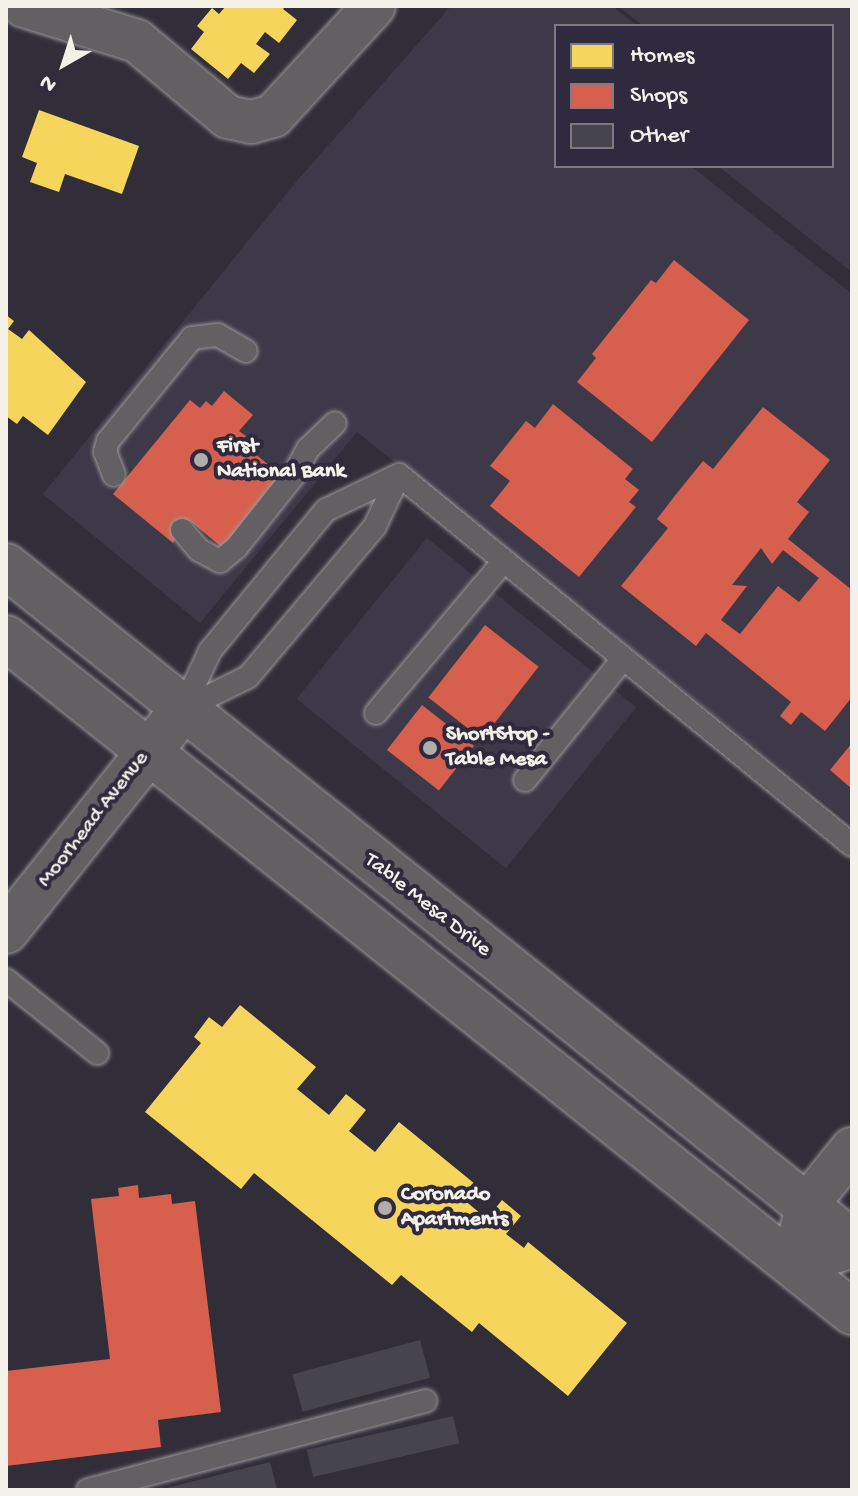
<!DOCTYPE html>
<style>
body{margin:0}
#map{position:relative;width:858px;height:1496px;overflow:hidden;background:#312e39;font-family:"Gochi Hand",sans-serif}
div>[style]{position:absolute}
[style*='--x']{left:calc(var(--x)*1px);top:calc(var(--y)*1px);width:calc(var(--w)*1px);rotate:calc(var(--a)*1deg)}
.built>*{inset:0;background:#3e3948;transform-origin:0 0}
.homes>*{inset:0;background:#f6d55c}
.shops>*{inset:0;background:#d6604d;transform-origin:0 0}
.building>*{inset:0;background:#46444c;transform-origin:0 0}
.roads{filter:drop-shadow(0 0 2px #9a989b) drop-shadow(0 0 2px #9a989b)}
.lane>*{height:22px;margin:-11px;padding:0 11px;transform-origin:11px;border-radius:11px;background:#626063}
.street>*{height:42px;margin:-21px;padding:0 21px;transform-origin:21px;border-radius:21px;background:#626063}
.secondary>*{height:44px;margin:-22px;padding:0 22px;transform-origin:22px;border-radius:22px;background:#626063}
.highway>*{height:44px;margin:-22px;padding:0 22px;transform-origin:22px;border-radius:22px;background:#626063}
.dots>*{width:22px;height:22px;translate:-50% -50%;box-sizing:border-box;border:4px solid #2f2a3d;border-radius:50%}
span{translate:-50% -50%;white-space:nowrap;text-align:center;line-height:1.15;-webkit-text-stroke:8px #2f2a3d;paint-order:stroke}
.poi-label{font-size:22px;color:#f4f1e8;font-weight:700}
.left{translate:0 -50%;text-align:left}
.street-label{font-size:22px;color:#f4f1e8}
.frame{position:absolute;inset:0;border:8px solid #f4f1e8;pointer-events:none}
.legend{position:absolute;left:554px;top:24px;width:280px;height:144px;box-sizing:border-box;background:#2f2a3d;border:2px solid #7e7a81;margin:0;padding:10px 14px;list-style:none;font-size:24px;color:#f4f1e8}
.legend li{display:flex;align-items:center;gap:16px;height:40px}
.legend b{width:40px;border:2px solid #7e7a81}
.north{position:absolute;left:24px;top:24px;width:80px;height:80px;-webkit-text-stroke:6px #2f2a3d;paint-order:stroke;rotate:219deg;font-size:22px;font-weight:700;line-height:32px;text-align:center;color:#f4f1e8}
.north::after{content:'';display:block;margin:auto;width:28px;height:36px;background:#f4f1e8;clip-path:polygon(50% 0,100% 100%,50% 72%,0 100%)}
</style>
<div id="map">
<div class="built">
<div style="clip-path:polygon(451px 6px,612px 6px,638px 26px,556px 26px,556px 166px,691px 166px,852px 294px,852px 824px,357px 432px,200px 623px,43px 494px,296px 182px)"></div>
<div style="clip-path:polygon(618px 6px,852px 6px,852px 272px,718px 166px,832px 166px,832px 26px,643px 26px)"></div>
<div style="left:427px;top:538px;width:269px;height:207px;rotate:39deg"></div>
</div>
<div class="homes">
<div style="clip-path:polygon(226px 6px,286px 6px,283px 9px,297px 20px,279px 43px,265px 32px,256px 44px,270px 54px,254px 73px,241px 63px,228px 79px,191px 49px,204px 32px,197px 26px,212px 8px,219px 14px)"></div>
<div style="clip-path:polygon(39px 110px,139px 146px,122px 194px,65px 174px,59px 192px,30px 182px,37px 163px,22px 157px)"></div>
<div style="clip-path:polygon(6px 315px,14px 321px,8px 329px,22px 339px,29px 330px,86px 382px,48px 435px,23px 416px,17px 424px,6px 416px)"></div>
<div style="clip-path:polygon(240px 1005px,316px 1067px,297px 1089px,329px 1115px,346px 1094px,366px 1110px,349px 1131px,375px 1152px,399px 1122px,475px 1184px,463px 1199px,487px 1219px,502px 1200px,521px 1216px,506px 1234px,524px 1248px,528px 1242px,627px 1323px,568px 1396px,479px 1323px,472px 1332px,401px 1275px,392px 1285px,254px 1173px,241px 1189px,145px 1112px,201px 1043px,194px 1037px,209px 1017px,222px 1027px)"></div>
</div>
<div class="shops">
<div style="clip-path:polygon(674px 260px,749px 320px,652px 442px,577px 382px,596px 358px,592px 354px,651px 280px,656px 283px)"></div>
<div style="clip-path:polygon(224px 391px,253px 415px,239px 431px,246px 436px,241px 442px,283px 477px,224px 549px,190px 521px,173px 543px,113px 494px,190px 400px,200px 408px,206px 401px,212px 406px)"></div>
<div style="clip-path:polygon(553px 404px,633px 469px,625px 479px,639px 490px,629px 502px,636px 507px,579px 577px,490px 506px,510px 481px,490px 466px,526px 421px,535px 428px)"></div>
<div style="clip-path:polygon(evenodd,763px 407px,830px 460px,797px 502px,809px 512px,788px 539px,852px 590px,852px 697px,825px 731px,801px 712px,791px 725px,780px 716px,791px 702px,706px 633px,696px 646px,621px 586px,668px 528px,657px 519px,677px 493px,703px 461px,713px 469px,763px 407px,761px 548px,772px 564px,783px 550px,819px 578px,799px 602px,778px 586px,740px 634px,721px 620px,747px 586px,732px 585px,761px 548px)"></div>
<div style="left:485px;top:625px;width:68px;height:92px;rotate:38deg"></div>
<div style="left:422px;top:705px;width:66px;height:57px;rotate:38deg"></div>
<div style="clip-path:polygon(852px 743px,852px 789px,830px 770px)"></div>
<div style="clip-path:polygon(138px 1185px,139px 1198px,171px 1194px,172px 1204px,195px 1201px,221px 1412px,158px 1420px,161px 1447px,6px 1466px,6px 1371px,110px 1359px,91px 1199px,119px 1196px,118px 1188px)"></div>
</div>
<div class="building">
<div style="left:420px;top:1340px;width:39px;height:132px;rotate:75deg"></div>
<div style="left:453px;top:1416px;width:28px;height:150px;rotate:77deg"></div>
<div style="clip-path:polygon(270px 1462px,277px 1489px,163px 1490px,163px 1489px)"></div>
</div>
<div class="roads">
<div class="lane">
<div style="--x:114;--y:475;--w:25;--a:-111"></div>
<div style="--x:105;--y:452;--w:11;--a:-75"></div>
<div style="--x:108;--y:441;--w:133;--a:-50.8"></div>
<div style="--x:192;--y:338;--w:26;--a:-7"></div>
<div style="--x:218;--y:335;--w:32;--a:30"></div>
<div style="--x:399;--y:475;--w:585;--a:39.24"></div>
<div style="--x:182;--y:530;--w:26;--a:50"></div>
<div style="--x:199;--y:550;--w:24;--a:28"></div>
<div style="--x:220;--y:561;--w:21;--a:-39"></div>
<div style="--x:236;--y:548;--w:93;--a:-51.5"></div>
<div style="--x:294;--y:475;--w:30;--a:-62"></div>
<div style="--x:308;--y:449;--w:37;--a:-44"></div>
<div style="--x:183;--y:709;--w:64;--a:-65"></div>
<div style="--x:210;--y:651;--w:183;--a:-50.6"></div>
<div style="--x:326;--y:510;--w:81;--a:-25.6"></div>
<div style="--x:183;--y:709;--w:72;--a:-26.2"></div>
<div style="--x:248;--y:677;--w:197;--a:-49.9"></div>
<div style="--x:375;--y:526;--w:56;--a:-64.8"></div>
<div style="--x:376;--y:713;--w:199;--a:-49.9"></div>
<div style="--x:525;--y:780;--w:156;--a:-51"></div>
<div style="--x:6;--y:980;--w:117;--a:38.7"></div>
<div style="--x:88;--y:1490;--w:349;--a:-14.8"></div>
</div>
<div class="street">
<div style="--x:24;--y:6;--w:118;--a:17.2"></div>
<div style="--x:137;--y:41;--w:119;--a:39.9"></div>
<div style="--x:228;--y:117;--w:24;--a:12"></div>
<div style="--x:251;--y:122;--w:23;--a:-15"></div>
<div style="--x:273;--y:116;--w:149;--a:-47.4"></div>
<div style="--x:852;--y:1149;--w:72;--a:128.8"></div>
<div style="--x:807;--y:1205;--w:59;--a:102.6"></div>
<div style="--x:794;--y:1263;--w:60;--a:-15.4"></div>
</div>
<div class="secondary">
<div style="--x:6;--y:931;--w:284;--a:-51.4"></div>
</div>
<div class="highway">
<div style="--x:6;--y:566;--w:1083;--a:38.63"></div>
<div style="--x:6;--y:638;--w:1082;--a:38.54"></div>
</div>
</div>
<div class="dots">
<div style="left:201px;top:460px;background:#b0adab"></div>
<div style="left:430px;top:748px;background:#b0adab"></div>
<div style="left:385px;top:1208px;background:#b0adab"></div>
</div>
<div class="poi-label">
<span class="left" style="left:217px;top:460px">First<br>National Bank</span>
<span class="left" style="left:446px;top:748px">ShortStop -<br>Table Mesa</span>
<span class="left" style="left:401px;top:1208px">Coronado<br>Apartments</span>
</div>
<div class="street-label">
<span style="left:94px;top:820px;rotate:-52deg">Moorhead Avenue</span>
<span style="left:427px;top:906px;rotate:38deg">Table Mesa Drive</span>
</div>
<div class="frame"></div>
<ul class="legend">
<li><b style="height:22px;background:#f6d55c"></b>Homes</li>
<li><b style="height:22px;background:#d6604d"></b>Shops</li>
<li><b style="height:22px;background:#46444c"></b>Other</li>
</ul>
<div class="north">N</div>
</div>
